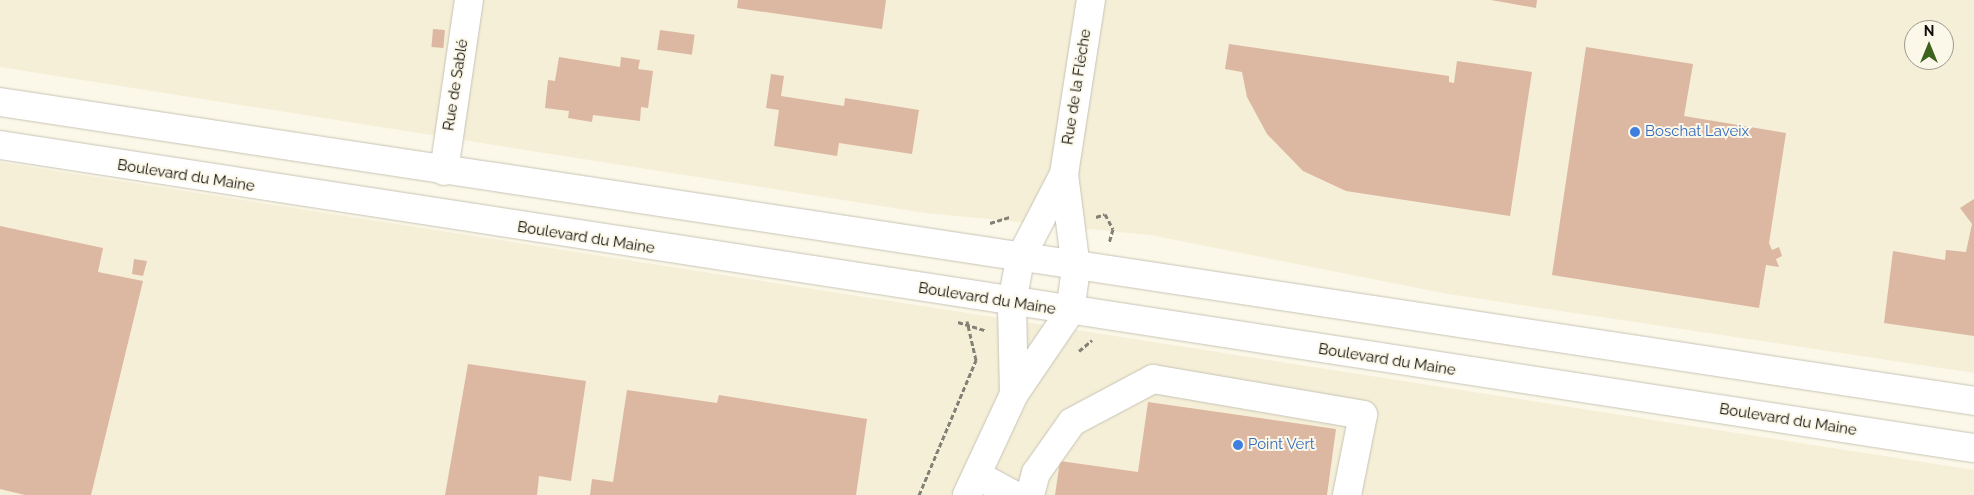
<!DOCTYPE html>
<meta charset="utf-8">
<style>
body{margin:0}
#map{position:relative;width:1974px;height:495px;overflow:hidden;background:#fcf8e9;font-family:Raleway,sans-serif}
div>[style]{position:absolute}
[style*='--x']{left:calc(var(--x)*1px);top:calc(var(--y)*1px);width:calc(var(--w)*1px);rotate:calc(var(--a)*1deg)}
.built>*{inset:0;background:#f5efd8}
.building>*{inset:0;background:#dcb7a1;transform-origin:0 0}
.path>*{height:3px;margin-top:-1.5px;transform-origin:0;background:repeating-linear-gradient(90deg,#838077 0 5px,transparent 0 7.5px)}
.roads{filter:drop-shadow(0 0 1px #c7c3b5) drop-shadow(0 0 1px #c7c3b5)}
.minor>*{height:28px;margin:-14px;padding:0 14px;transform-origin:14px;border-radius:14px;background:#fff}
.major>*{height:28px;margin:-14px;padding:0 14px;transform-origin:14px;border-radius:14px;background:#fff}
.dots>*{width:14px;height:14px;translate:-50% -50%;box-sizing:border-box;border:2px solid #fcf8e9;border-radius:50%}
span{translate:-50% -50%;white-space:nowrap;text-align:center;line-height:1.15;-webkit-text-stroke:4px #fcf8e9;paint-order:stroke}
.street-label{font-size:15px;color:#0d0c08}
.shop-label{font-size:15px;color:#366cbe}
.left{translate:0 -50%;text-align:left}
.north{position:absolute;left:1904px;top:20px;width:50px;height:50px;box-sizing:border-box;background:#fcf8e9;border:1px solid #9c9a8f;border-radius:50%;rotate:0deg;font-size:14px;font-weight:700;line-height:20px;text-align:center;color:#0d0c08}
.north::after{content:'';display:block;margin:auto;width:18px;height:22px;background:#3c621d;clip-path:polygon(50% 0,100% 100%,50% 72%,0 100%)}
</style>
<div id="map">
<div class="built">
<div style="clip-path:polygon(evenodd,0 0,1974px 0,1974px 373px,1448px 294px,1150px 235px,925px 213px,0 67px,0 0,1914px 30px,1944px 30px,1944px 60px,1914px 60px,1914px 30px)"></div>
<div style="clip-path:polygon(0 162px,1974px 470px,1974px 495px,0 495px)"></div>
</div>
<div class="building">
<div style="clip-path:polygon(738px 0,886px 0,882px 29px,737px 8px)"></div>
<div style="clip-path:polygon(1491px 0,1537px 0,1536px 8px)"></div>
<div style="left:433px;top:29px;width:12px;height:18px;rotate:5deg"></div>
<div style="left:660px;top:30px;width:35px;height:20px;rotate:8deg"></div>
<div style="clip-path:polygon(1229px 44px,1449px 76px,1449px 82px,1454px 83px,1457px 61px,1532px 72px,1510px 216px,1346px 191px,1303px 171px,1267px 134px,1247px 97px,1242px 72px,1225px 69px)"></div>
<div style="clip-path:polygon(1586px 47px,1693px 64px,1684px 116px,1786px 133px,1769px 243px,1772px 250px,1779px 247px,1782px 256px,1776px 259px,1779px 267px,1766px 265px,1759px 308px,1552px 275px)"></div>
<div style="clip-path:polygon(559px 57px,620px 67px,621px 57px,640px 60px,638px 69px,653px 71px,648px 108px,641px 107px,640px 121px,593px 115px,592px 122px,568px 118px,569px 111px,545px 108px,548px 80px,555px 81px)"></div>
<div style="clip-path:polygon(771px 74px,784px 76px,781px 96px,844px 106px,845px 98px,919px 110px,912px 154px,839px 143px,837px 156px,774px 146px,779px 110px,766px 108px)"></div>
<div style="clip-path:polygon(1974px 199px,1974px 336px,1884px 323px,1893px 251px,1945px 260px,1946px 250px,1966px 252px,1972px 224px,1960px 208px)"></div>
<div style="clip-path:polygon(0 226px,103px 248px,98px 272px,143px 281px,91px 495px,25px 495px,0 489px)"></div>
<div style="clip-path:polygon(134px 259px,147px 261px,143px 276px,132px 274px)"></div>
<div style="clip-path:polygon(468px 364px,586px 381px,571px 481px,539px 476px,537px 495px,445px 495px)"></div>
<div style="clip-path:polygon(627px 390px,717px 403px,719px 395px,867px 419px,856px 495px,590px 495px,592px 479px,613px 482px)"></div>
<div style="clip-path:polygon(1148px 402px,1336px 429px,1327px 495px,1055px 495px,1060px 461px,1138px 472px)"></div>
</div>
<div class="path">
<div style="--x:1096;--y:217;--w:9;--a:-18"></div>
<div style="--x:1105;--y:214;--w:17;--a:62"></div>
<div style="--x:1113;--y:229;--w:15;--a:106"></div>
<div style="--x:990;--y:223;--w:21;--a:-17"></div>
<div style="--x:958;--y:322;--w:28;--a:17"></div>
<div style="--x:1079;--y:351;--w:17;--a:-40"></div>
<div style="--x:919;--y:495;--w:147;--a:-67.1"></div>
<div style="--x:976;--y:360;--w:40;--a:-103"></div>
</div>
<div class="roads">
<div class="minor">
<div style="--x:444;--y:171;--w:173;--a:-81.7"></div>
<div style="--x:1014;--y:394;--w:91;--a:-91.3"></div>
<div style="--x:1012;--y:303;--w:45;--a:-79.7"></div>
<div style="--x:1020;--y:259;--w:96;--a:-62.6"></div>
<div style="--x:977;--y:475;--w:42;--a:28.4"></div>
<div style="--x:967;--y:495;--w:111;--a:-65"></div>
<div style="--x:1014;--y:394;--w:99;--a:-55.7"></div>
<div style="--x:1070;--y:312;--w:44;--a:-82.2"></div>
<div style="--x:1076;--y:268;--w:95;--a:-97.3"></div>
<div style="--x:1064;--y:174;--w:176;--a:-81.2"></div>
<div style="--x:1030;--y:495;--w:23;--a:-75"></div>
<div style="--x:1036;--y:473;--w:62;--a:-54.8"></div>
<div style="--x:1072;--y:422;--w:92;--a:-28"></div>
<div style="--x:1153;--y:379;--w:213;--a:9.7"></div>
<div style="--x:1363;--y:415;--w:82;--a:101.3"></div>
</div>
<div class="major">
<div style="--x:0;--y:102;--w:1997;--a:8.61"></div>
<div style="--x:0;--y:145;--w:1997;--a:8.73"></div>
</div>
</div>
<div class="dots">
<div style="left:1635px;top:132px;background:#3f7fe0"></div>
<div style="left:1238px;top:445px;background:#3f7fe0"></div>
</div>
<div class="street-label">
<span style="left:456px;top:85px;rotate:-81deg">Rue de Sablé</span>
<span style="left:1077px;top:87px;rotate:-81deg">Rue de la Flèche</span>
<span style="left:186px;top:176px;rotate:9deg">Boulevard du Maine</span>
<span style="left:586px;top:238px;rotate:9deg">Boulevard du Maine</span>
<span style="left:987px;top:299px;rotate:9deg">Boulevard du Maine</span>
<span style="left:1387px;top:360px;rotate:9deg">Boulevard du Maine</span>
<span style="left:1788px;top:420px;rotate:9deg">Boulevard du Maine</span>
</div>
<div class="shop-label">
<span class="left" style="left:1645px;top:132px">Boschat Laveix</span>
<span class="left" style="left:1248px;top:445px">Point Vert</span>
</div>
<div class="north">N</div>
</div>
